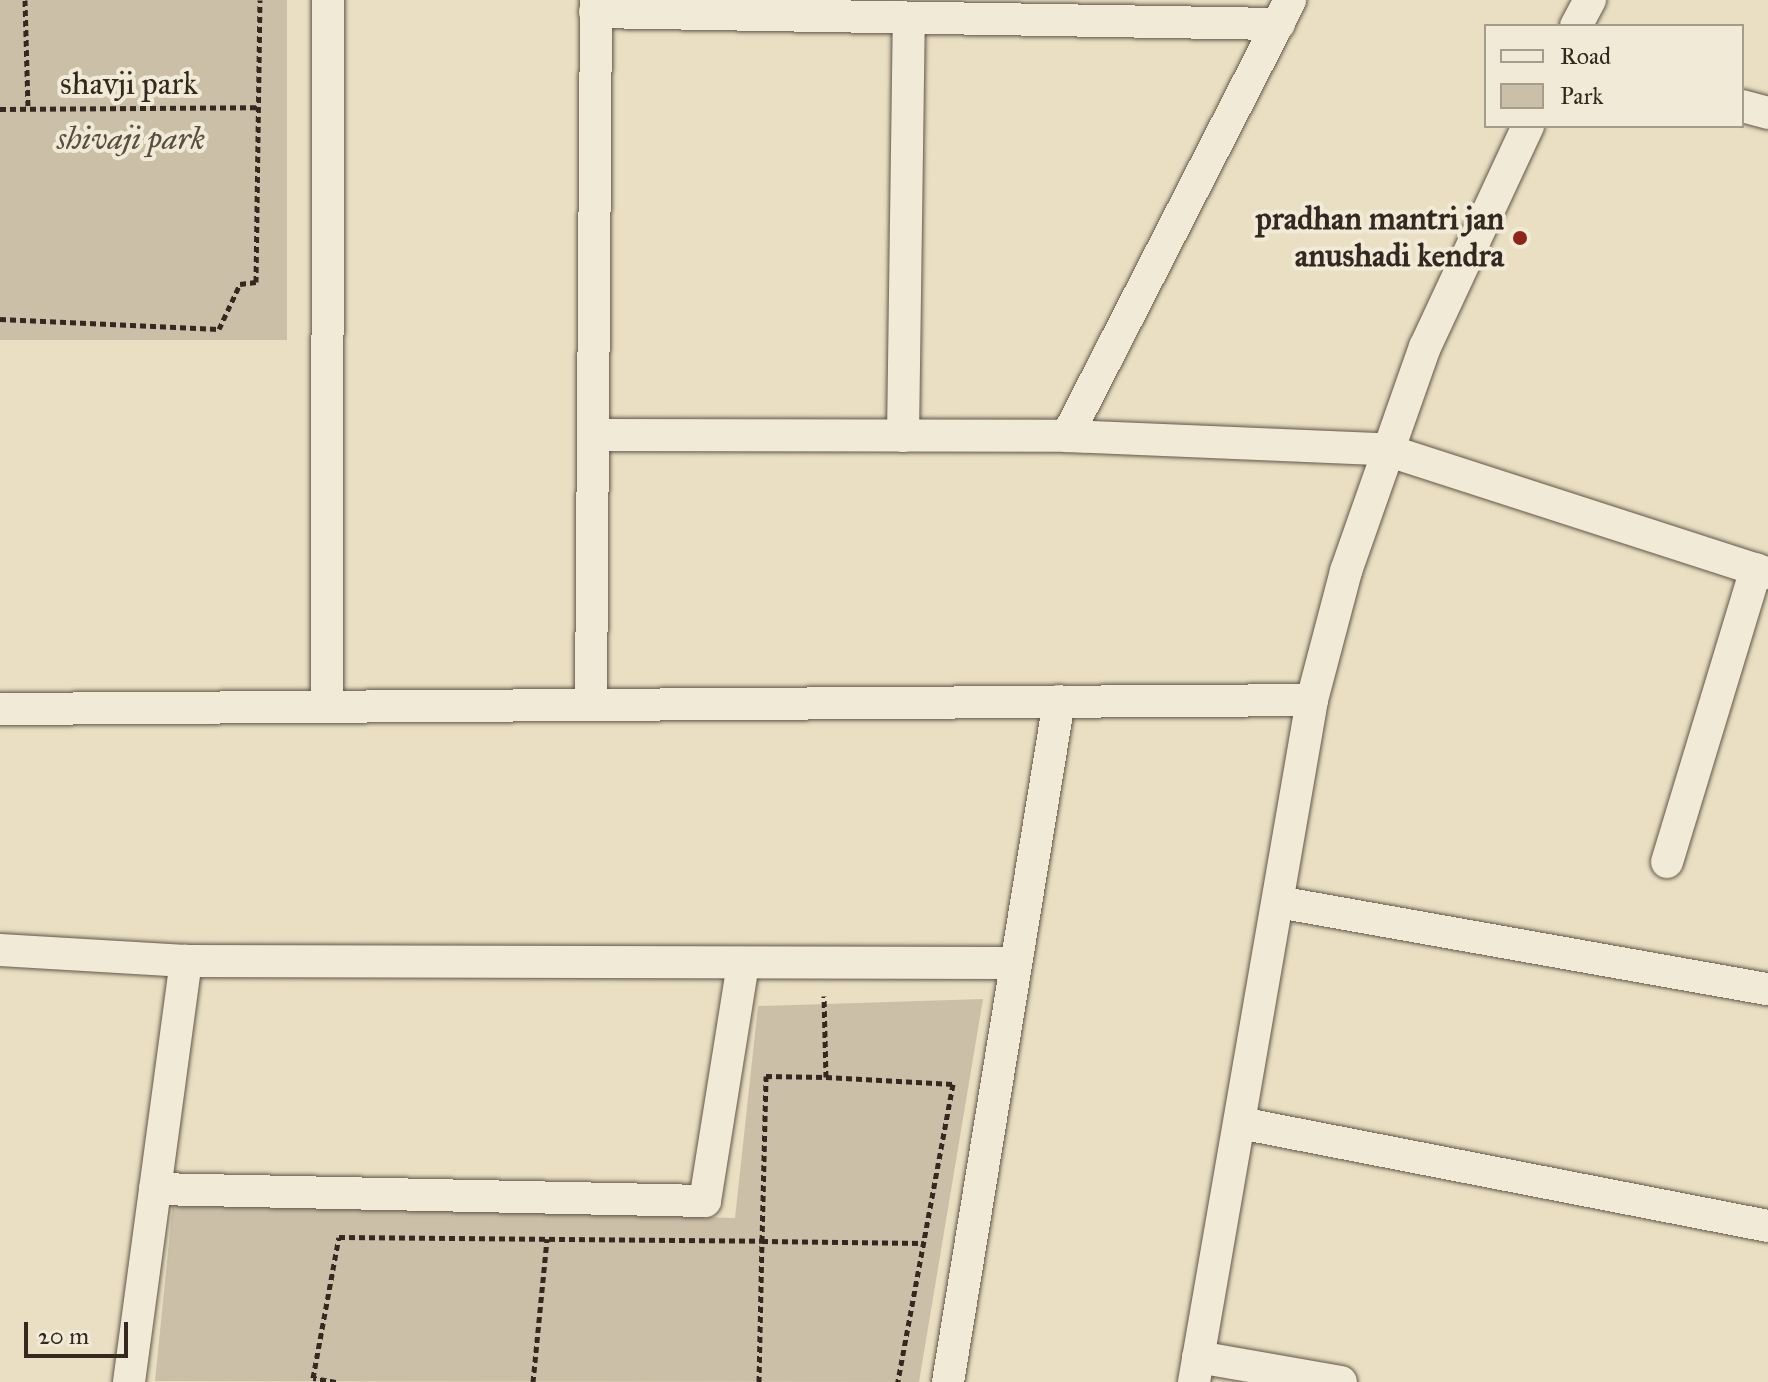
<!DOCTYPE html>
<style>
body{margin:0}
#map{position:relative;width:1768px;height:1382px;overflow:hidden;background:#eadfc2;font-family:"IM FELL Great Primer",serif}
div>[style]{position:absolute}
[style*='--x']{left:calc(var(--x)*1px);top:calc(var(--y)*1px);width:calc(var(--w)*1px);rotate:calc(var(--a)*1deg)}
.green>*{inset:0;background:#cbc0a7;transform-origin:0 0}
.path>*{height:5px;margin-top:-2.5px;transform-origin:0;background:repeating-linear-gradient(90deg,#352821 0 6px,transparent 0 10px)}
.roads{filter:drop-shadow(0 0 2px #625649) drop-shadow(0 0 2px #625649)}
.street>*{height:32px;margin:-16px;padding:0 16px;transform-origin:16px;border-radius:16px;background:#f1ead7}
.dots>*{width:22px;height:22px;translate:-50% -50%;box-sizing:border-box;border:4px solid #f1ead7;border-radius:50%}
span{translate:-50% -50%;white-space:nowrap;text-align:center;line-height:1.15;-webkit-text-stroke:8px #f1ead7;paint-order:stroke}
.street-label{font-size:32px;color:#352821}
.park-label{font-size:32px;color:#5a4e42;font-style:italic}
.poi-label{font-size:32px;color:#352821;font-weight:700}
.right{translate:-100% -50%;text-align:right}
.legend{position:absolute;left:1484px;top:24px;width:260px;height:104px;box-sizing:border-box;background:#f1ead7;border:2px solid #a69c8e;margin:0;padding:10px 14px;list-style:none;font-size:24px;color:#352821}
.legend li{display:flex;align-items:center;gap:16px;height:40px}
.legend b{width:40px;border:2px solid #a69c8e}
.scale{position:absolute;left:24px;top:1322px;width:104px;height:36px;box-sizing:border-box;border:4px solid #352821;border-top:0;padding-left:10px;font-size:24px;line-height:28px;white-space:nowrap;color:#352821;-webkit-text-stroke:6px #f1ead7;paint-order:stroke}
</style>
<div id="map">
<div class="green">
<div style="left:0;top:0;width:287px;height:340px"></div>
<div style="clip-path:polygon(983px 999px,919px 1382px,155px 1381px,173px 1202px,735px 1218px,758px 1006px)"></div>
</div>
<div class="path">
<div style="--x:25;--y:0;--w:109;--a:88.4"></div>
<div style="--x:0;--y:109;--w:258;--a:-0.4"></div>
<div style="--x:0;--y:319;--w:219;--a:2.6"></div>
<div style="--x:219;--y:329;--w:50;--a:-65"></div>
<div style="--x:240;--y:284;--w:16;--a:-7"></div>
<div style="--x:256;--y:282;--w:282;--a:-89.2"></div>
<div style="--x:826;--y:1077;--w:127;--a:3.2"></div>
<div style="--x:953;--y:1084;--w:303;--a:100.5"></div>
<div style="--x:336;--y:1382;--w:23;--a:-170"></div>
<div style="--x:313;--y:1378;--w:143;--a:-79.6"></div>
<div style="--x:339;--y:1237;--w:423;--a:0.5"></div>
<div style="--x:762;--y:1241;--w:165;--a:-88.6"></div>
<div style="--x:766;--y:1076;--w:60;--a:1"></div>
<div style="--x:826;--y:1077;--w:81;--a:-91.4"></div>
<div style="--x:533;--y:1382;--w:144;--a:-84.4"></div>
<div style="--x:759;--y:1382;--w:141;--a:-88.8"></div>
<div style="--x:762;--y:1241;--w:162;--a:0.7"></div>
</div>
<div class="roads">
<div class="street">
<div style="--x:595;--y:12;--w:684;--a:1.01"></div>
<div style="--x:1576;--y:26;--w:30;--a:-62"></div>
<div style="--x:1742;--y:106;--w:27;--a:15"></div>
<div style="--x:593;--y:435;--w:474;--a:0.1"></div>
<div style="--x:1067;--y:436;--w:316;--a:2.4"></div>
<div style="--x:1383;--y:449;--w:404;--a:17.9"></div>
<div style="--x:903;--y:436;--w:418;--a:-89.2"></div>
<div style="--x:1067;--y:436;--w:490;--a:-62.9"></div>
<div style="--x:591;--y:704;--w:704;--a:-89.59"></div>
<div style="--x:327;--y:707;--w:707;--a:-89.92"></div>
<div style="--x:0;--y:709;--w:1312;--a:-0.39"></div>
<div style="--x:1667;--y:862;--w:306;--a:-73.1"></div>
<div style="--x:1278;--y:902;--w:498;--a:10.1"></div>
<div style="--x:0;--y:950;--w:186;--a:3.4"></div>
<div style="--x:186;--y:961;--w:829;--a:0.14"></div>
<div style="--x:1240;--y:1123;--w:538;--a:11.04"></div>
<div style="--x:155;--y:1189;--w:550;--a:1.25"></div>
<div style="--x:705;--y:1201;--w:241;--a:-80.9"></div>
<div style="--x:1198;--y:1357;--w:145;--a:9.9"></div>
<div style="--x:129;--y:1382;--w:425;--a:-82.3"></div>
<div style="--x:948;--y:1382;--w:690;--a:-80.74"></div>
<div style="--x:1194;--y:1382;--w:692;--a:-80.18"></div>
<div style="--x:1312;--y:700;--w:133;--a:-75.2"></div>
<div style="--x:1346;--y:571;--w:238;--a:-70.6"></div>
<div style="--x:1425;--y:347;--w:244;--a:-65"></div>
</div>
</div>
<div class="dots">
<div style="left:1520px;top:238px;background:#8f2418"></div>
</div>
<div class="street-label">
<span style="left:129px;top:84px">shavji park</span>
</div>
<div class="park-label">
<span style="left:131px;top:139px">shivaji park</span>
</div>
<div class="poi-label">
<span class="right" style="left:1504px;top:238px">pradhan mantri jan<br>anushadi kendra</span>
</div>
<ul class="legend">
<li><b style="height:10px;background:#f1ead7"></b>Road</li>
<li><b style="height:22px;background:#cbc0a7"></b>Park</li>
</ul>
<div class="scale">20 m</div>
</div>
